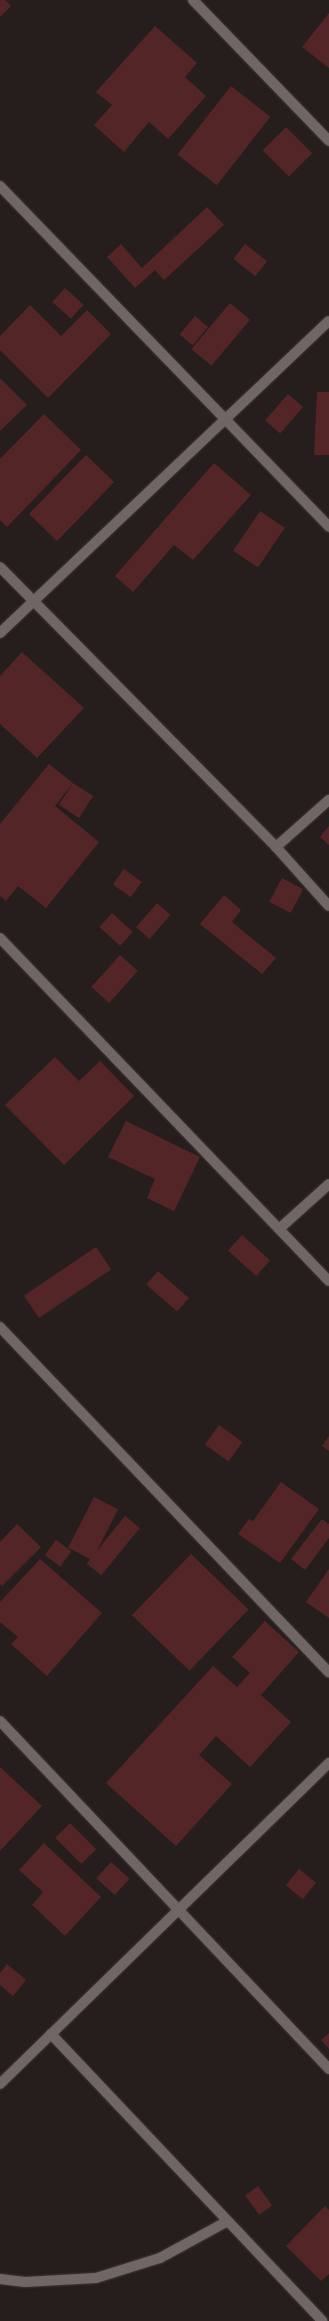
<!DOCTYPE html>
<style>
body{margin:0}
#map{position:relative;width:329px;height:2321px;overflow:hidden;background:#261d1d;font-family:"Golos Text",sans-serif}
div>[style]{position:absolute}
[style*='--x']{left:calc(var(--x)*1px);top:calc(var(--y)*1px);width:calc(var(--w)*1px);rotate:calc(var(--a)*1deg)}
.building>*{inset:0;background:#542526;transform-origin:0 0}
.roads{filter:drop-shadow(0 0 1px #403938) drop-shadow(0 0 1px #403938)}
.minor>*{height:10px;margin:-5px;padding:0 5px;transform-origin:5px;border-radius:5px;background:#716666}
span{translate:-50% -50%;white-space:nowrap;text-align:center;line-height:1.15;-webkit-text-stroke:3.5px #0c0908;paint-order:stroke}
</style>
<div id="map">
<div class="building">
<div style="clip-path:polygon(0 0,5px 0,11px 6px,0 17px)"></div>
<div style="clip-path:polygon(329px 13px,329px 68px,302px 47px)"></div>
<div style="clip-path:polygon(155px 26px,197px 63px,185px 77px,206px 96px,168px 139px,149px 122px,124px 152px,94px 125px,112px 105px,96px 92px)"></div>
<div style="left:231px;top:86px;width:50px;height:87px;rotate:38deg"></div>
<div style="left:286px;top:127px;width:37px;height:33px;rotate:45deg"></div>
<div style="clip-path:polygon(207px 207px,224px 225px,164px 280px,155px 270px,135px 288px,107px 257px,121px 244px,142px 268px)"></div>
<div style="left:245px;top:244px;width:28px;height:19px;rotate:38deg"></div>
<div style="left:65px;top:288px;width:25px;height:19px;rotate:42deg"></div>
<div style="left:230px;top:303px;width:26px;height:60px;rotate:40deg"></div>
<div style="clip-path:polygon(30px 305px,61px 336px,87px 310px,111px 334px,48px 398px,0 350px,0 336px)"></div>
<div style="left:195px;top:316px;width:17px;height:24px;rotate:40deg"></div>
<div style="clip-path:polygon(0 378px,27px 405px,0 431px)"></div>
<div style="clip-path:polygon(317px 392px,329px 392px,329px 455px,314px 455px)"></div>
<div style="left:288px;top:394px;width:20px;height:35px;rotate:41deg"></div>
<div style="clip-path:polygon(44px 414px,81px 450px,7px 527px,0 520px,0 459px)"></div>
<div style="left:86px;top:455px;width:39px;height:82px;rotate:44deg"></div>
<div style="clip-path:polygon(214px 463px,251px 495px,193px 560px,174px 545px,133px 592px,115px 576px)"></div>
<div style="left:260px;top:511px;width:30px;height:48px;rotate:34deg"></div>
<div style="clip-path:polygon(22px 652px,84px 708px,37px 758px,0 724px,0 676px)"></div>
<div style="clip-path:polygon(49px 764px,73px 783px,55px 806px,99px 842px,46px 908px,18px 886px,6px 901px,0 896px,0 824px)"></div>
<div style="left:73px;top:783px;width:24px;height:26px;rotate:33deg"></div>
<div style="clip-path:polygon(329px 826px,329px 845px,320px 837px)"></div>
<div style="left:124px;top:869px;width:22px;height:19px;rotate:36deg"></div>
<div style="left:282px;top:878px;width:24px;height:27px;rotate:28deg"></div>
<div style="clip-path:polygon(224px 895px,241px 910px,232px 922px,276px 958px,262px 974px,200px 924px)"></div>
<div style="left:157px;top:903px;width:18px;height:32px;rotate:41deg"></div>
<div style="left:112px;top:913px;width:28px;height:19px;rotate:42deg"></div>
<div style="left:120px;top:955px;width:24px;height:43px;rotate:42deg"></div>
<div style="clip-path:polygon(55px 1057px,79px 1081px,100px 1061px,134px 1096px,64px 1165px,5px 1105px)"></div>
<div style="clip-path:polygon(126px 1121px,200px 1157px,174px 1211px,147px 1198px,155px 1179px,108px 1157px)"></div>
<div style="left:242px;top:1235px;width:38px;height:21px;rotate:42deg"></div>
<div style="left:96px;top:1247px;width:27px;height:87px;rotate:56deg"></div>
<div style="left:158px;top:1271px;width:41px;height:18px;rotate:41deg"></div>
<div style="left:219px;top:1425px;width:29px;height:24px;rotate:36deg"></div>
<div style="clip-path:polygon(329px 1436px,329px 1451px,322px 1446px)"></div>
<div style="clip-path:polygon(281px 1482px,319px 1509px,280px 1563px,238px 1534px,249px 1519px,253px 1521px)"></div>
<div style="left:94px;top:1497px;width:27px;height:57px;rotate:27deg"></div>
<div style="left:125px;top:1516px;width:19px;height:61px;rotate:39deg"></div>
<div style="clip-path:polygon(322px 1519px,329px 1524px,329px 1538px,305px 1570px,291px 1559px)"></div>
<div style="clip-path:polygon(17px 1524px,41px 1547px,2px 1586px,0 1584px,0 1542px)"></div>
<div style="left:56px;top:1540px;width:19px;height:19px;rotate:36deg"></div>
<div style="left:191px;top:1554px;width:80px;height:85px;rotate:44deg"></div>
<div style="clip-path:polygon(40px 1559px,102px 1613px,47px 1676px,11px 1644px,18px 1637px,0 1622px,0 1602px)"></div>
<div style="clip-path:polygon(329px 1569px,329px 1618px,306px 1602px)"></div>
<div style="clip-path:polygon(265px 1621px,299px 1652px,261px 1695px,291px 1722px,250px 1767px,216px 1736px,199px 1755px,232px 1784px,176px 1846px,106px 1783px,213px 1666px,237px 1687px,250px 1673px,232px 1657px)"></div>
<div style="clip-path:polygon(0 1767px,42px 1806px,0 1851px)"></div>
<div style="left:70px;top:1823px;width:37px;height:21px;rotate:45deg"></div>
<div style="clip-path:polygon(44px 1843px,101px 1897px,65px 1936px,32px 1905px,43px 1892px,19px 1870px)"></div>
<div style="left:111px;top:1862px;width:25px;height:22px;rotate:42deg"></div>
<div style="left:299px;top:1869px;width:22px;height:21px;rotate:39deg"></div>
<div style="clip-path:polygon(7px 1964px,26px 1980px,13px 1996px,0 1985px,0 1973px)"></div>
<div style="clip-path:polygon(329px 2033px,329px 2049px,321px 2040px)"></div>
<div style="left:258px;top:2186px;width:24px;height:16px;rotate:54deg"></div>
<div style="clip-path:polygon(325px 2206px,329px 2210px,329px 2274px,321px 2281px,286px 2246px)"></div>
</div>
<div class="roads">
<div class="minor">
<div style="--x:193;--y:0;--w:196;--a:46"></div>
<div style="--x:0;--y:186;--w:474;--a:46"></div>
<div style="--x:0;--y:567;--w:393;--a:45.4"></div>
<div style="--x:276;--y:847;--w:79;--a:48.1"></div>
<div style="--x:0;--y:633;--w:453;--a:-43.5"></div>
<div style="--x:276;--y:847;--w:71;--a:-41.6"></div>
<div style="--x:0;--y:938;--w:475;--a:46.2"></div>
<div style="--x:279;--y:1229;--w:67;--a:-42"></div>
<div style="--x:0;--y:1327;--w:477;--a:46.4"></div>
<div style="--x:0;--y:1721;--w:479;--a:46.6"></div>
<div style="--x:51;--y:2034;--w:395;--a:46.6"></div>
<div style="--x:0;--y:2084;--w:460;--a:-44.3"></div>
<div style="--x:0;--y:2279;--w:25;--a:7"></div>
<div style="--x:25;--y:2282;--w:71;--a:-3.2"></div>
<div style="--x:96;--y:2278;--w:67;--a:-17.4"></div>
<div style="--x:160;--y:2258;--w:77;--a:-28.6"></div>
</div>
</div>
</div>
